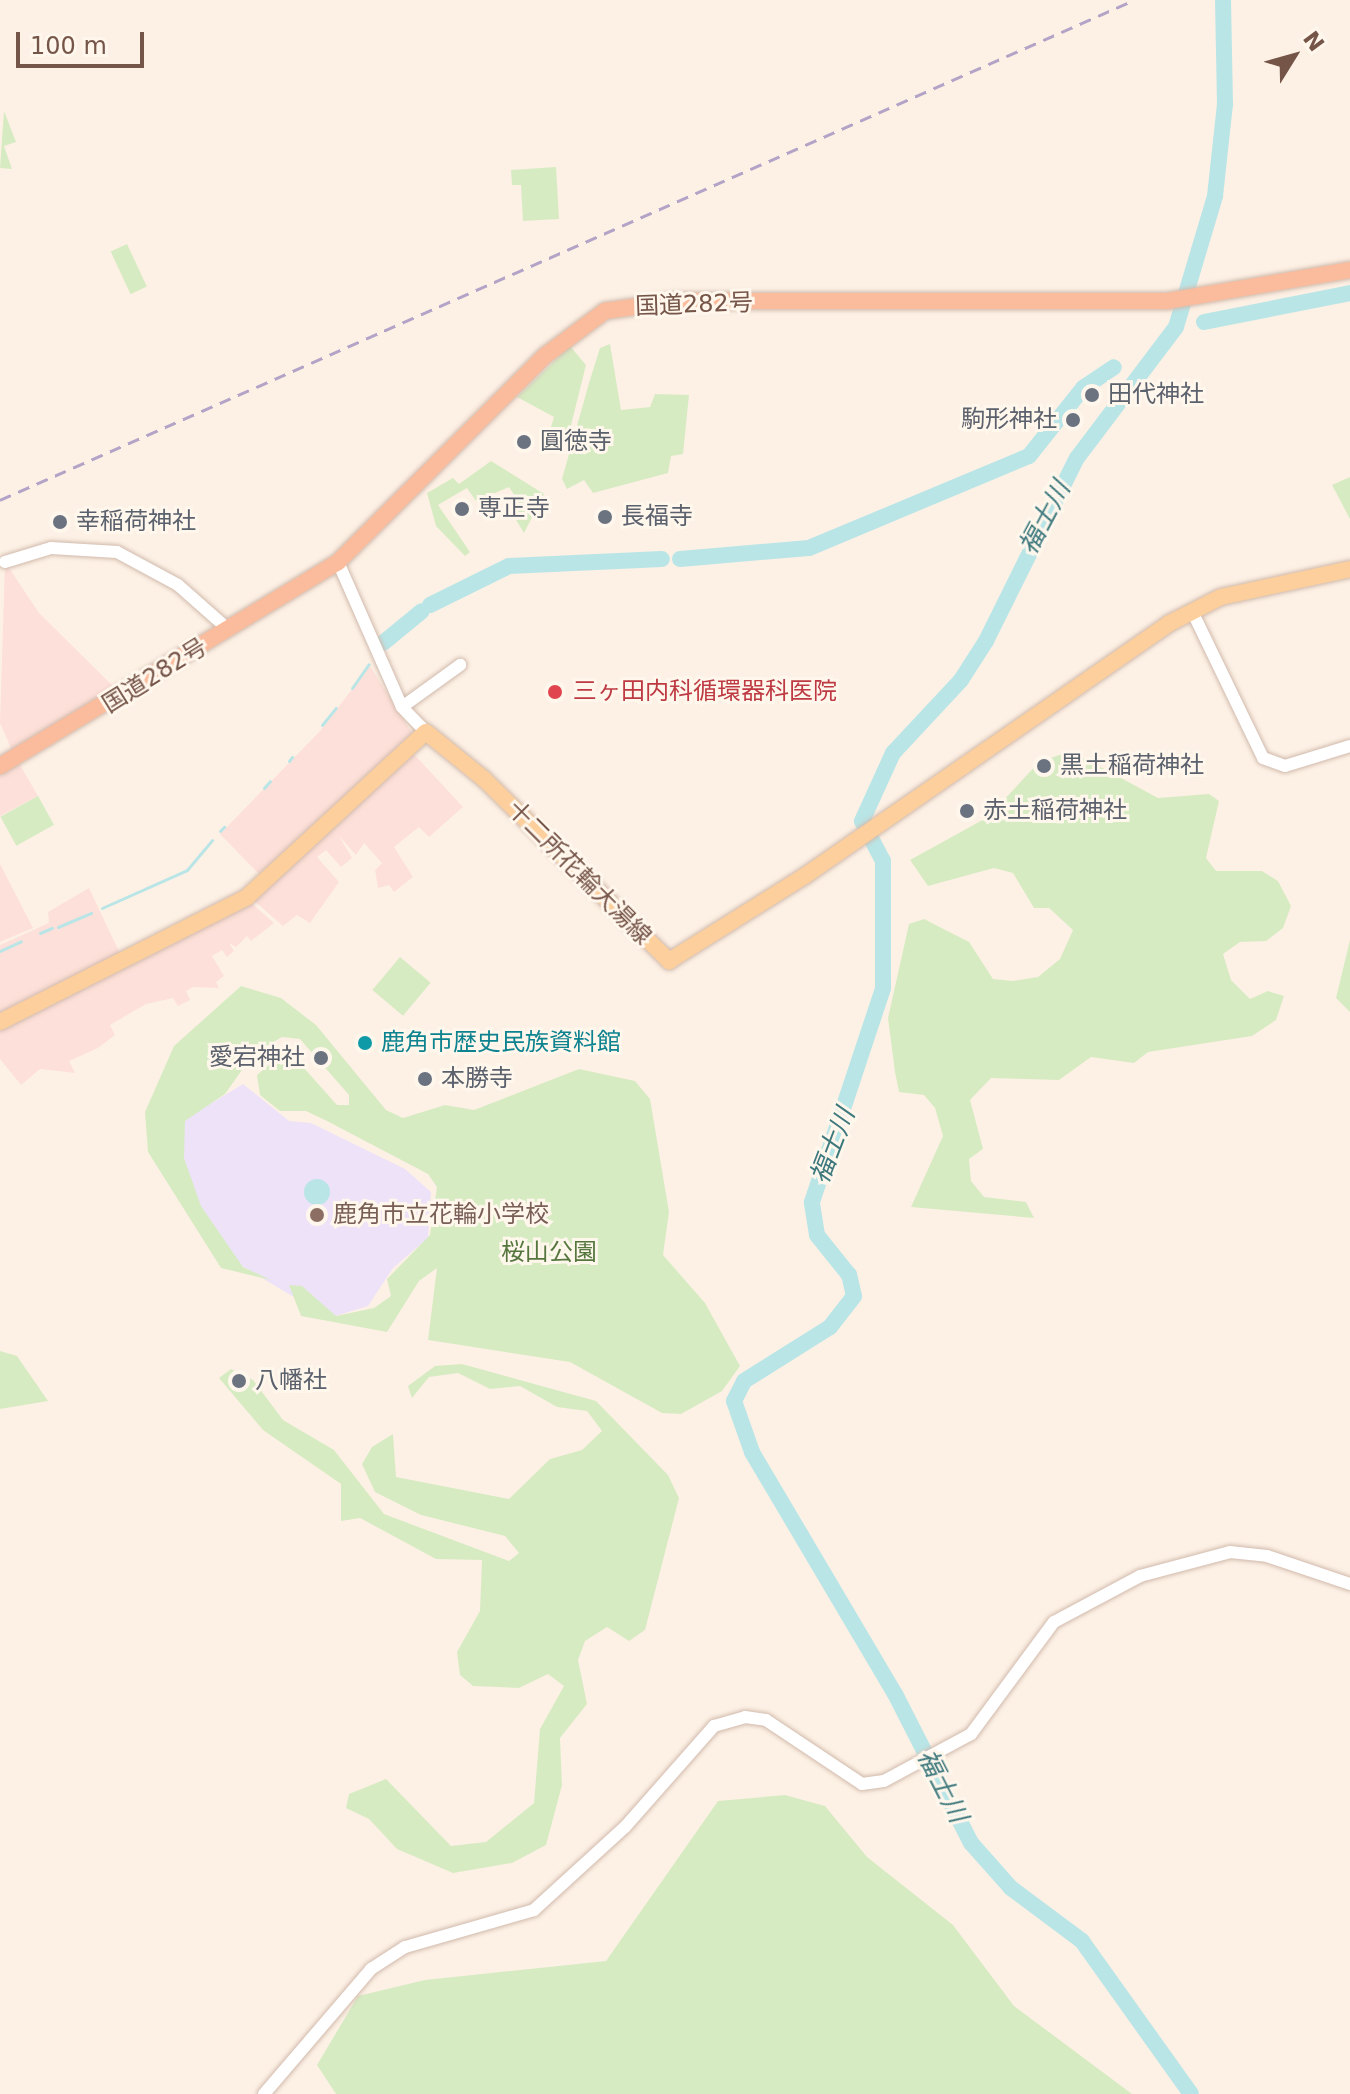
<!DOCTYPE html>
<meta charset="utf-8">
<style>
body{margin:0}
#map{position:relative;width:1350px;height:2094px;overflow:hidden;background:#fdf1e5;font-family:"DejaVu Sans","Noto Sans JP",sans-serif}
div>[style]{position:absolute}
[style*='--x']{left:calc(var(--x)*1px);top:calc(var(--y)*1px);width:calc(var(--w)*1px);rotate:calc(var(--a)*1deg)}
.commercial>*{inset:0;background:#fde0d9}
.education>*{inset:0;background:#eee2f9}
.green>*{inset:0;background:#d7ebc3;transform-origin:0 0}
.water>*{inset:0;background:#b9e5e7}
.round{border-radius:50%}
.stream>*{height:3px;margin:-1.5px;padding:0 1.5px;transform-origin:1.5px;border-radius:1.5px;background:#b9e5e7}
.river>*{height:16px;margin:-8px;padding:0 8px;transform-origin:8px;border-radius:8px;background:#b9e5e7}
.roads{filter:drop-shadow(0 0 2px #d1baad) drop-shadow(0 0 2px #d1baad)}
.tertiary>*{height:12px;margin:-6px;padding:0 6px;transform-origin:6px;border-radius:6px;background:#fff}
.primary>*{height:16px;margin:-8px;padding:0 8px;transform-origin:8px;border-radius:8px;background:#fccf9c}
.trunk>*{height:16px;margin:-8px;padding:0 8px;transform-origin:8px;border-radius:8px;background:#fabc9c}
.rail>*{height:3px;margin-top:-1.5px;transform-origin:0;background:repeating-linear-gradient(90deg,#b3a3c7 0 12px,transparent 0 20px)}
.dots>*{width:22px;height:22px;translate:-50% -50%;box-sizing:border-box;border:4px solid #fff6ec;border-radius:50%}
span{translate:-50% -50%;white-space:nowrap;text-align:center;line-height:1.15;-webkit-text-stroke:6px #fff6ec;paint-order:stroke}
.street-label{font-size:24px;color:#765549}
.worship-label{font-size:24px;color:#5b616d}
.left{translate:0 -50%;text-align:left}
.right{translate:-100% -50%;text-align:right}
.health-label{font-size:24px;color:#be3a42}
.culture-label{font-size:24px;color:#0d838f}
.education-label{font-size:24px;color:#785e54}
.park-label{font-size:24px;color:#55773e}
.water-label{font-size:26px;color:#3c787c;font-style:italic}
.north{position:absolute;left:1254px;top:16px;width:80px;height:80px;-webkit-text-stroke:6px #fff6ec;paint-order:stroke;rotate:53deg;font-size:22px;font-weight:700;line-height:32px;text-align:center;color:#765549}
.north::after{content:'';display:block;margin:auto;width:28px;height:36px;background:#765549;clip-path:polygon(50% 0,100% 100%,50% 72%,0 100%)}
.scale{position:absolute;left:16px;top:32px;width:128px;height:36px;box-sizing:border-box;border:4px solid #765549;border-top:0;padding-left:10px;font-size:24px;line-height:28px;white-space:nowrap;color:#765549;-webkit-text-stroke:6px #fff6ec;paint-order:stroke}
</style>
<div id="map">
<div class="commercial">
<div style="clip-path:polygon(5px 562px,39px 613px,124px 697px,16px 758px,38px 796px,0 816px,0 766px,15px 757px,0 723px)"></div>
<div style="clip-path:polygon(370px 666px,413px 735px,259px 874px,220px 834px,320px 731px)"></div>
<div style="clip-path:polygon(412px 752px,463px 807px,429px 837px,419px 827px,394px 847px,413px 877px,394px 892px,389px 885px,378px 888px,375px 870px,382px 863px,364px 843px,356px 855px,339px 836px,352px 858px,341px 867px,326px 850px,317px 857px,339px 882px,310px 923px,297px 915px,283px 926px,251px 898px)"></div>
<div style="clip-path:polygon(0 864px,33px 928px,0 942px)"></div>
<div style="clip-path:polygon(89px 888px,123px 960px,249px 901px,274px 923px,251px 941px,247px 936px,236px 947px,229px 943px,234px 951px,227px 957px,222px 950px,212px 956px,224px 976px,216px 982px,219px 988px,193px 987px,186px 991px,190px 1000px,178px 1006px,173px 998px,146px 1004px,110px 1025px,115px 1035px,98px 1048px,69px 1061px,75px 1073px,40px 1069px,21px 1085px,0 1059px,0 945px,49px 923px,48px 912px)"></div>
</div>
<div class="education">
<div style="clip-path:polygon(243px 1084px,289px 1121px,311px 1123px,405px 1169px,431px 1192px,428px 1238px,393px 1268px,368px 1306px,329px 1318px,237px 1263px,168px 1162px,169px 1129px)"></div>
</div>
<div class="green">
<div style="clip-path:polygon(4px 111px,16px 142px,4px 146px,12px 169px,0 168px)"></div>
<div style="clip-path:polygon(556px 167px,559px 219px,523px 221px,521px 185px,512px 185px,511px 170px)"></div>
<div style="left:127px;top:244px;width:47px;height:18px;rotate:65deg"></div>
<div style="clip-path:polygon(610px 344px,621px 410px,650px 407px,655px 394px,689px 395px,683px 454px,671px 456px,668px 473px,593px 493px,584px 480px,567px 489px,562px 479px,589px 383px,600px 348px)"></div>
<div style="clip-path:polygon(570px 346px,586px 365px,568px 437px,551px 427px,554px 417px,517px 397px)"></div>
<div style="clip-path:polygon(491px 461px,544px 494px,524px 533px,505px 502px,515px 496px,509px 487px,476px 501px,467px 488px,438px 505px,470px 552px,465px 556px,436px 526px,427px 493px,453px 478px,459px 484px)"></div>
<div style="clip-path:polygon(1350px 477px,1350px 519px,1332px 485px)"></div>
<div style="clip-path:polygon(1071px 751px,1158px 798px,1209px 794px,1219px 801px,1206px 858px,1216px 871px,1262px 871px,1278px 881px,1291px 906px,1283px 928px,1266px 941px,1240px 942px,1223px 954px,1231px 980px,1250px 999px,1268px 991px,1284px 996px,1276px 1020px,1252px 1036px,1148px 1052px,1134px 1063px,1091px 1057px,1059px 1080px,991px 1078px,970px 1100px,983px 1149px,969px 1159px,971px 1181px,984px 1197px,1026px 1202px,1034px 1218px,911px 1207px,943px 1136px,935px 1108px,924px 1095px,899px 1092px,895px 1072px,888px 1018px,909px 924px,924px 919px,969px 942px,993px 979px,1013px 981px,1038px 977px,1060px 959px,1073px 930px,1049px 908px,1034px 908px,1013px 873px,994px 868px,928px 886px,910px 860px,988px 817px,1039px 762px)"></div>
<div style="left:38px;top:796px;width:33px;height:43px;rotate:61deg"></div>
<div style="clip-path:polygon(1350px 940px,1350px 1012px,1336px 998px)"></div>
<div style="left:400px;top:957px;width:40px;height:43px;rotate:40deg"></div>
<div style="clip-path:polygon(241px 986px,281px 998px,316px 1025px,386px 1110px,403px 1118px,445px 1105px,474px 1110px,579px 1069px,635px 1081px,650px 1099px,669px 1212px,663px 1255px,705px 1303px,740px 1366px,722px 1391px,681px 1414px,662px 1413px,570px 1362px,428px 1340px,437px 1268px,419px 1281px,387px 1332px,301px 1316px,289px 1285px,302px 1286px,336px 1316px,374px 1308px,391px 1296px,387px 1279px,430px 1235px,437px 1187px,428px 1174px,327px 1121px,306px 1111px,280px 1111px,260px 1095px,257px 1075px,276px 1059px,303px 1067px,337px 1105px,349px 1105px,349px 1095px,300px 1039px,282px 1037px,254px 1053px,225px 1094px,185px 1121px,184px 1158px,201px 1206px,243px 1267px,271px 1280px,221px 1268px,148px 1152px,145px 1112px,174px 1046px)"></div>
<div style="clip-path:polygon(0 1351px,17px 1356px,48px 1401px,0 1409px)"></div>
<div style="clip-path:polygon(462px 1364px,596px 1401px,668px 1475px,679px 1498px,645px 1630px,629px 1641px,607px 1627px,585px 1641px,578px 1660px,587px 1704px,560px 1738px,562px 1785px,546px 1845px,512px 1863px,453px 1873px,397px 1849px,369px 1819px,346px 1808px,349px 1794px,386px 1779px,451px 1846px,486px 1842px,534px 1803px,540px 1729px,564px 1686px,548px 1674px,519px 1688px,473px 1686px,460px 1675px,457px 1652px,480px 1611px,482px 1560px,436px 1559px,360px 1518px,341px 1521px,341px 1484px,263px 1430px,219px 1378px,231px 1369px,253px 1380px,283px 1420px,334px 1450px,384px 1514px,509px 1561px,519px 1553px,505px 1536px,421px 1515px,375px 1492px,362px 1464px,372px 1447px,393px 1434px,396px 1477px,509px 1499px,550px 1459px,582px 1450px,602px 1431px,587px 1411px,557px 1407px,520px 1386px,490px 1389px,458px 1373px,429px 1377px,412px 1398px,408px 1386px,435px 1366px)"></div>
<div style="clip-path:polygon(785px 1795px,825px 1806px,867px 1857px,953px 1925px,1014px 2006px,1132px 2094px,336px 2094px,317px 2065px,358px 1996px,425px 1980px,606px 1961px,718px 1801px)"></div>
</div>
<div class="water">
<div class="round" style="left:304px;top:1179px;width:26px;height:26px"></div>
</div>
<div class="stream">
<div style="--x:352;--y:688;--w:29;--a:-55"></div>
<div style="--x:322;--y:725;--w:22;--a:-51"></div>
<div style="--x:289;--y:761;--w:5;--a:-53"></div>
<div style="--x:264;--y:788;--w:9;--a:-49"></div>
<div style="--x:220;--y:831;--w:6;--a:-45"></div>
<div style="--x:102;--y:908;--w:93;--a:-24.1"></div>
<div style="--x:187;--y:870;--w:39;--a:-50"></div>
<div style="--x:58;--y:927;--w:36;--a:-23"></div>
<div style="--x:40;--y:933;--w:13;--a:-23"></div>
<div style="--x:0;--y:951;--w:23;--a:-25"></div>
</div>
<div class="river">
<div style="--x:1204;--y:322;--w:149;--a:-11.2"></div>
<div style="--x:680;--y:559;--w:129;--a:-4.9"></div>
<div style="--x:809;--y:548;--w:238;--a:-22.7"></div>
<div style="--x:1029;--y:456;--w:87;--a:-51.5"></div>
<div style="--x:1083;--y:388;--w:37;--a:-34"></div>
<div style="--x:430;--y:605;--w:88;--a:-26.3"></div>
<div style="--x:509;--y:566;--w:153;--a:-2.6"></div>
<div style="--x:383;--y:643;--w:50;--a:-39.4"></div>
<div style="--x:1191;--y:2094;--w:188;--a:-125.5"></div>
<div style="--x:1082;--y:1941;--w:89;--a:-143.3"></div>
<div style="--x:1011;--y:1888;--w:60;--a:-131.6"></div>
<div style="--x:971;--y:1843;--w:167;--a:-117"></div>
<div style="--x:895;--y:1694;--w:281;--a:-120.6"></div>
<div style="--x:752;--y:1452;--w:54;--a:-109.4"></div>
<div style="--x:734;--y:1401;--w:22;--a:-63"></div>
<div style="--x:744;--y:1381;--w:102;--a:-32.1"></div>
<div style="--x:830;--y:1327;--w:39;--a:-52"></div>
<div style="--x:854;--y:1296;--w:22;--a:-103"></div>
<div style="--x:849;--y:1275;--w:51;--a:-128.7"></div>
<div style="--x:817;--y:1235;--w:33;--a:-99"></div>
<div style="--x:812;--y:1202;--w:225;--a:-71.6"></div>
<div style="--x:883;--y:988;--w:127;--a:-90"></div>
<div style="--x:883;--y:861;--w:45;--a:-117.7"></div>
<div style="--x:862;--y:821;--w:75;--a:-65.5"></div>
<div style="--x:893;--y:753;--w:100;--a:-47"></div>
<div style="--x:961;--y:680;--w:46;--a:-57.3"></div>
<div style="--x:986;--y:641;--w:204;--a:-63.6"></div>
<div style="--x:1077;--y:458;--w:164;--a:-52.9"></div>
<div style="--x:1176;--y:327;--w:137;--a:-73.4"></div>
<div style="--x:1215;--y:196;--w:93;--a:-83.8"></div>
<div style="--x:1225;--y:104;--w:104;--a:-91.1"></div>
</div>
<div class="roads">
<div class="tertiary">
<div style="--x:5;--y:562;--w:48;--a:-16.9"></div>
<div style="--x:51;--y:548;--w:66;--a:3.5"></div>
<div style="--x:117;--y:552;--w:69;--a:28.4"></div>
<div style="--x:178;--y:585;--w:68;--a:41.4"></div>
<div style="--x:338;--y:562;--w:158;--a:66.2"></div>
<div style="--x:1192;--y:611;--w:163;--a:64.2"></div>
<div style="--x:1263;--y:758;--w:23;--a:20"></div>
<div style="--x:1285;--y:766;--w:68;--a:-17.1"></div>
<div style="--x:426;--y:732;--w:35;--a:-134"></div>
<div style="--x:402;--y:707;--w:72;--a:-35.9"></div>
<div style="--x:264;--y:2094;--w:165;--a:-49.4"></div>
<div style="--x:371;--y:1969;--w:40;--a:-32.9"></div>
<div style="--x:405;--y:1947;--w:134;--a:-16"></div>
<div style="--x:534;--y:1910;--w:123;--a:-42.4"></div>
<div style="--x:625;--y:1827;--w:135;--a:-48.6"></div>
<div style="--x:714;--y:1726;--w:32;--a:-16"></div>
<div style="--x:745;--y:1717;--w:21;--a:8"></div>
<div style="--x:766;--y:1720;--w:115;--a:33.7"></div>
<div style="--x:862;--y:1784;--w:22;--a:-8"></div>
<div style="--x:884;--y:1781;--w:99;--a:-28.4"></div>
<div style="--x:971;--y:1734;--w:139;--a:-53.5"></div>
<div style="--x:1054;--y:1622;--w:98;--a:-28.1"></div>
<div style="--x:1140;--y:1576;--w:93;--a:-14.9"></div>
<div style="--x:1230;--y:1552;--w:37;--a:6"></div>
<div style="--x:1267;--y:1556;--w:88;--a:18.6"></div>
</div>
<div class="primary">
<div style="--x:0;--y:1022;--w:277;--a:-26.8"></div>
<div style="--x:247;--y:897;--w:243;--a:-42.7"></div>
<div style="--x:426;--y:732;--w:75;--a:39"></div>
<div style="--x:484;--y:779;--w:260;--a:44.5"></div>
<div style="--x:669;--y:961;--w:162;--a:-32.1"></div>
<div style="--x:806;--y:875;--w:441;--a:-34.7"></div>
<div style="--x:1168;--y:624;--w:59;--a:-27"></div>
<div style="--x:1221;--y:597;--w:132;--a:-12.2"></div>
</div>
<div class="trunk">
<div style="--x:0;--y:766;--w:395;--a:-31.1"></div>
<div style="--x:338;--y:562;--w:293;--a:-44.9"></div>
<div style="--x:546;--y:355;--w:74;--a:-36.7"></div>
<div style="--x:605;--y:311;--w:70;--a:-8.2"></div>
<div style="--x:674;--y:301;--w:493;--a:0"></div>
<div style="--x:1167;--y:301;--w:186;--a:-9.6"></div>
</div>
</div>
<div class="rail">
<div style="--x:0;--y:500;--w:1239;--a:-23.79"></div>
</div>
<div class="dots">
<div style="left:1092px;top:395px;background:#6b7280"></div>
<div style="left:1073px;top:420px;background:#6b7280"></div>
<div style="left:524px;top:442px;background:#6b7280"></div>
<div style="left:462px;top:509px;background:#6b7280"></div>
<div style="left:605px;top:517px;background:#6b7280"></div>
<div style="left:60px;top:522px;background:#6b7280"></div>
<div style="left:555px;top:692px;background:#e0444e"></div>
<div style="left:1044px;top:766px;background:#6b7280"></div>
<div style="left:967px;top:811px;background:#6b7280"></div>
<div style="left:365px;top:1043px;background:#0f9aa8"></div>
<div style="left:321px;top:1058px;background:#6b7280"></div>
<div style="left:425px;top:1079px;background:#6b7280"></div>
<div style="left:317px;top:1215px;background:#8d6e63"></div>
<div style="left:239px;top:1381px;background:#6b7280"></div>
</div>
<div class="street-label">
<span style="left:694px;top:305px;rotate:-2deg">国道282号</span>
<span style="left:155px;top:676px;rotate:-32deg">国道282号</span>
<span style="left:579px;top:873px;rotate:45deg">十二所花輪大湯線</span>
</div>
<div class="worship-label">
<span class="left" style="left:1108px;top:395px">田代神社</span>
<span class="right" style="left:1057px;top:420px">駒形神社</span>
<span class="left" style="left:540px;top:442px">圓徳寺</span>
<span class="left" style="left:478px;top:509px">専正寺</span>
<span class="left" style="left:621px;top:517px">長福寺</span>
<span class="left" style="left:76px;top:522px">幸稲荷神社</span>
<span class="left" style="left:1060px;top:766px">黒土稲荷神社</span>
<span class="left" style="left:983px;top:811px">赤土稲荷神社</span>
<span class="right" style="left:305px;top:1058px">愛宕神社</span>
<span class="left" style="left:441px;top:1079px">本勝寺</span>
<span class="left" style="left:255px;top:1381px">八幡社</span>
</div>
<div class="health-label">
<span class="left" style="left:573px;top:692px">三ヶ田内科循環器科医院</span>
</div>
<div class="culture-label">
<span class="left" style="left:381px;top:1043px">鹿角市歴史民族資料館</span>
</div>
<div class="education-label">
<span class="left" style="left:333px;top:1215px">鹿角市立花輪小学校</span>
</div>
<div class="park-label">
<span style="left:549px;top:1253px">桜山公園</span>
</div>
<div class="water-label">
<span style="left:1045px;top:518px;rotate:-62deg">福士川</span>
<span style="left:833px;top:1146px;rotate:-69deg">福士川</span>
<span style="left:942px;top:1786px;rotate:63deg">福士川</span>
</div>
<div class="north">N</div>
<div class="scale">100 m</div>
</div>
